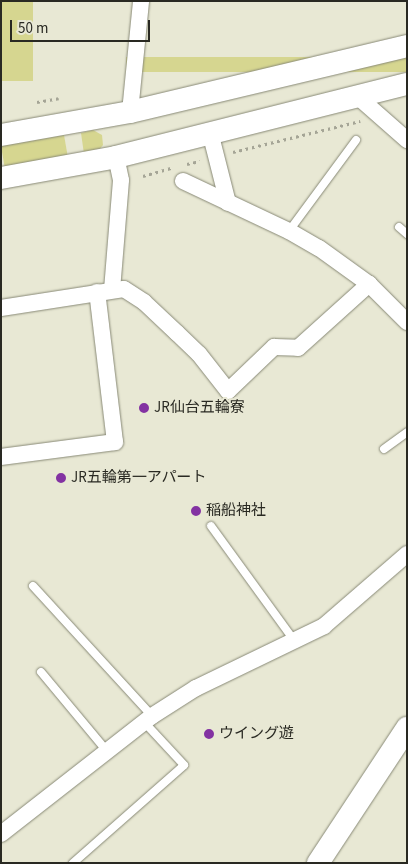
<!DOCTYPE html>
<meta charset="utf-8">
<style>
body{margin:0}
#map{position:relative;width:408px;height:864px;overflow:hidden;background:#e8e8d4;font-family:"Source Sans 3","Noto Sans JP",sans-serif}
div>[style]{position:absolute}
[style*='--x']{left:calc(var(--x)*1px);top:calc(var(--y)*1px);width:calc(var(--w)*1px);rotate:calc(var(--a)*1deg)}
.green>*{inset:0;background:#d6d690;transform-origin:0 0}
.path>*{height:3px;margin-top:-1.5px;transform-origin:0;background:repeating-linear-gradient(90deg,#a5a596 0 2.5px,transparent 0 6.5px)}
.roads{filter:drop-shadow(0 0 1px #888976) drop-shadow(0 0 1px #888976)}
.lane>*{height:8px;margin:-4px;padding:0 4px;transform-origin:4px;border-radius:4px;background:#fff}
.street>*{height:16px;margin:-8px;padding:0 8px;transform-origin:8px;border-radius:8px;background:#fff}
.secondary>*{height:22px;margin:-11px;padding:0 11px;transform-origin:11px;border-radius:11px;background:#fff}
.dots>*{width:14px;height:14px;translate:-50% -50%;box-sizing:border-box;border:2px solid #e8e8d4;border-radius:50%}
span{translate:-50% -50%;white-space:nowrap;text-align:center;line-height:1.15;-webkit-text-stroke:4px #e8e8d4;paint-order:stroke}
.poi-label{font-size:15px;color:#292922}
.left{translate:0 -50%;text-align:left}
.frame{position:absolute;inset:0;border:2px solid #292922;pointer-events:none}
.scale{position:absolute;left:10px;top:20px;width:140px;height:22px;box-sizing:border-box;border:2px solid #292922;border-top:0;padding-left:6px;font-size:15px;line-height:18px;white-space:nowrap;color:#292922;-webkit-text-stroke:4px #e8e8d4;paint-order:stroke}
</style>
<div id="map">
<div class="green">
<div style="left:1px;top:1px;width:32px;height:80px"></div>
<div style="left:407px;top:57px;width:15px;height:281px;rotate:90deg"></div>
<div style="clip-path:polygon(93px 130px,102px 135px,103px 145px,99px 150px,84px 154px,81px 133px)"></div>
<div style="left:64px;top:135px;width:22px;height:64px;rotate:80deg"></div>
</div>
<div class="path">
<div style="--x:37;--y:102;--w:22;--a:-10"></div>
<div style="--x:233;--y:152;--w:131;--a:-13.7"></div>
<div style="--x:187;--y:164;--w:13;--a:-13"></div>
<div style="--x:143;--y:176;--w:29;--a:-16"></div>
</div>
<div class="roads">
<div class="lane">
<div style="--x:399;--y:227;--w:11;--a:41"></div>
<div style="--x:289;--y:231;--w:113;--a:-53.6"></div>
<div style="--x:384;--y:449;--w:29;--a:-36"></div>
<div style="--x:211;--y:526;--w:140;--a:54"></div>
<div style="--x:33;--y:586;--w:176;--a:47.5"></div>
<div style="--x:41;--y:672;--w:102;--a:50.2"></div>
<div style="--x:73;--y:863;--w:148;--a:-41.4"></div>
<div style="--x:184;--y:765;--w:59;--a:-132.9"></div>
</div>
<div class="street">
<div style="--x:357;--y:96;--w:67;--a:41.3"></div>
<div style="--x:130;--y:112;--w:112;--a:-84.3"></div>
<div style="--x:210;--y:132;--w:73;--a:75.8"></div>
<div style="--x:183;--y:181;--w:117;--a:25.3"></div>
<div style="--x:289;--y:231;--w:34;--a:30"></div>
<div style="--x:319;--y:248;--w:62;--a:35.8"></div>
<div style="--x:369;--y:284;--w:54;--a:45"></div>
<div style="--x:112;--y:290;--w:110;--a:-85.3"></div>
<div style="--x:121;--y:180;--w:24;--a:-102"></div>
<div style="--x:1;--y:308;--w:124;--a:-8.8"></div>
<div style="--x:124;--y:289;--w:24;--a:33"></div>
<div style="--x:144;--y:302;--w:45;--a:43.2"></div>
<div style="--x:177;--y:333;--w:30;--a:44"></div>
<div style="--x:199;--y:354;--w:47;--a:51.9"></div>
<div style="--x:228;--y:391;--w:64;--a:-43.7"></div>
<div style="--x:274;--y:347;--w:24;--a:2"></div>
<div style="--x:298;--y:348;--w:96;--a:-42"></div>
<div style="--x:1;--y:457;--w:115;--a:-7.5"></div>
<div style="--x:115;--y:442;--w:151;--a:-96.8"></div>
<div style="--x:1;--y:834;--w:192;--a:-38"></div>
<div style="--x:152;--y:716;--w:52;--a:-32.5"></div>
<div style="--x:196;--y:688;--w:142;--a:-25.8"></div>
<div style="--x:324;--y:626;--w:110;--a:-40.9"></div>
</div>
<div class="secondary">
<div style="--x:1;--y:135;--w:131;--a:-10.1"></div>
<div style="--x:130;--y:112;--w:285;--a:-13.4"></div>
<div style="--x:1;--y:178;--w:117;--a:-10.3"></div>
<div style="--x:116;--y:157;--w:300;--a:-14.1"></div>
<div style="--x:318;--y:863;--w:162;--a:-56.6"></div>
</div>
</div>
<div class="dots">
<div style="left:144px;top:408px;background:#8332a2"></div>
<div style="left:61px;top:478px;background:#8332a2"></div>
<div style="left:196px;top:511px;background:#8332a2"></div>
<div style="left:209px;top:734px;background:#8332a2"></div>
</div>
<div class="poi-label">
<span class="left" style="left:154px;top:408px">JR仙台五輪寮</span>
<span class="left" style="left:71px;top:478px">JR五輪第一アパート</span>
<span class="left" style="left:206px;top:511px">稲船神社</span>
<span class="left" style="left:219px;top:734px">ウイング遊</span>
</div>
<div class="frame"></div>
<div class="scale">50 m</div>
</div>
